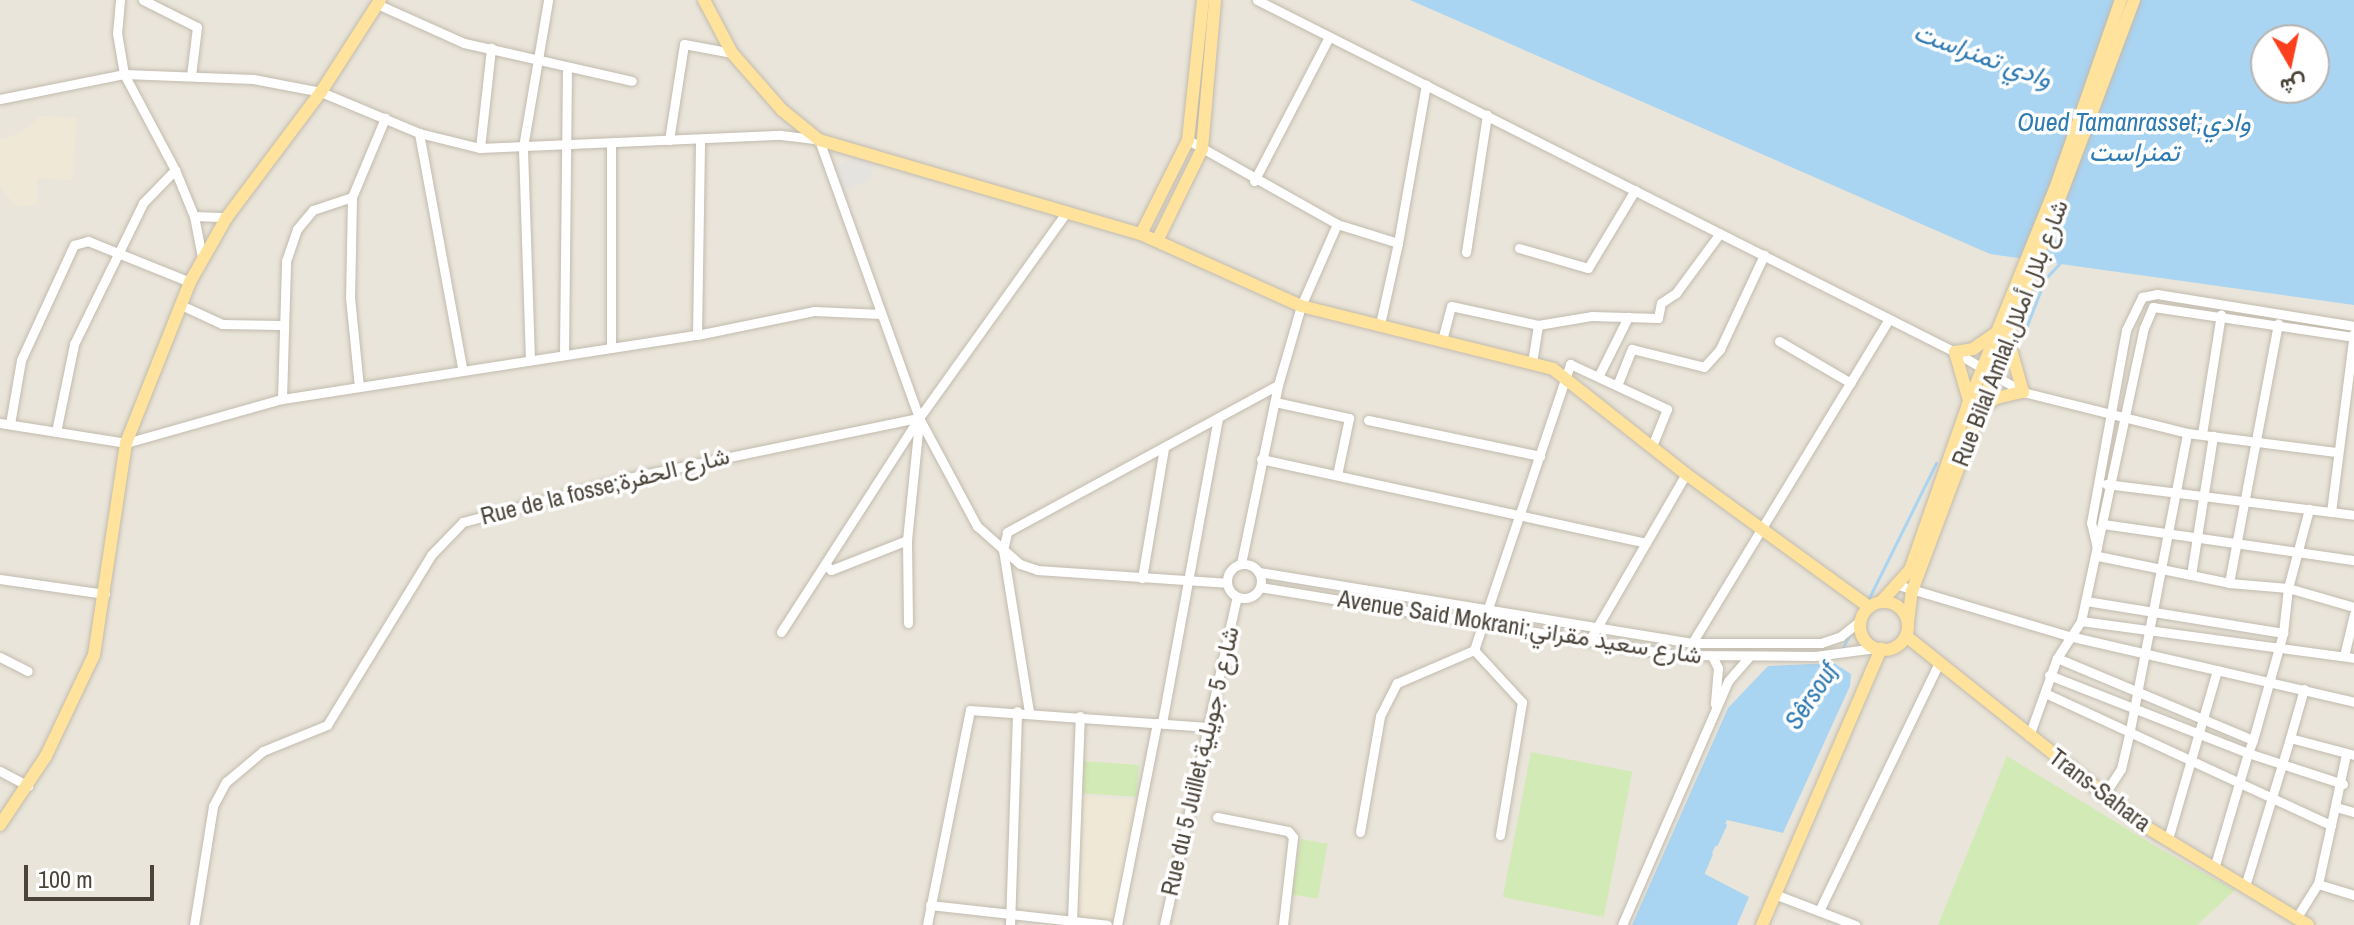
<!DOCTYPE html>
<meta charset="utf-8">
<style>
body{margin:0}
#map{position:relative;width:2354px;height:925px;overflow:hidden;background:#f6f3ec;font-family:"Archivo Narrow",Vazirmatn,sans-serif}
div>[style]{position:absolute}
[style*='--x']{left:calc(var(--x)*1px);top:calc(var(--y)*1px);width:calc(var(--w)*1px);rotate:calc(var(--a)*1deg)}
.residential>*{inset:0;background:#eae5da}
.education>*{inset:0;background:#efe8d6}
.green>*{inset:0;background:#d2eab5;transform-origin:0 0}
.parking>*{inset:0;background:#e5e3e0}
.water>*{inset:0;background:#a9d4f2}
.stream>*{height:3px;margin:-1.5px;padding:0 1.5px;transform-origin:1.5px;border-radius:1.5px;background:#a9d4f2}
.roads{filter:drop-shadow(0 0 2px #c2bbae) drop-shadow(0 0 2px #c2bbae)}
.minor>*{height:9px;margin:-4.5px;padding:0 4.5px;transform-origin:4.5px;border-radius:4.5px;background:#fff}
.minor>.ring{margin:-4.5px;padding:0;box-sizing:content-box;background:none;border:9px solid #fff;border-radius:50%}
.major>*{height:12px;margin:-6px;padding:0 6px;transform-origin:6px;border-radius:6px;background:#ffe39c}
.major>.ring{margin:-6px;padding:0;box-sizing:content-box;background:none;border:12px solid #ffe39c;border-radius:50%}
span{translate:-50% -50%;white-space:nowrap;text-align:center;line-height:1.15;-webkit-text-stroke:7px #fff;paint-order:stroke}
.street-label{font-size:24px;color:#4b4439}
.water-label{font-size:26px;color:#2e7ab2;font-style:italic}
.north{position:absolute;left:2250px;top:24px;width:80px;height:80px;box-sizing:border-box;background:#fff;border:2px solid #b7b4b0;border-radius:50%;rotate:171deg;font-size:22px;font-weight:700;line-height:32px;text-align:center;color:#4b4439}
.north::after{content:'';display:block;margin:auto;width:28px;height:36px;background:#fc3f1d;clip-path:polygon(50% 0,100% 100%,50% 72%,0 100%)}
.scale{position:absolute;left:24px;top:865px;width:130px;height:36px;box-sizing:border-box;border:4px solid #4b4439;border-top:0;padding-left:10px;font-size:24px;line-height:28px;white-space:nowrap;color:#4b4439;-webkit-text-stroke:6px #fff;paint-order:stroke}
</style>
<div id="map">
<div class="residential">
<div style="clip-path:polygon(evenodd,0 0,2354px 0,2354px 925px,0 925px,0 0,2266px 40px,2314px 40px,2314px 88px,2266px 88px,2266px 40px)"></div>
</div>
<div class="education">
<div style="clip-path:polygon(41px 116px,77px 118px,72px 180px,37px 178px,37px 204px,16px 207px,0 186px,0 140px,21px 133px)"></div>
<div style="clip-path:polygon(1080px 796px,1139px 800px,1115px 923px,1075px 918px)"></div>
</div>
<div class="green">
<div style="left:1531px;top:752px;width:103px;height:148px;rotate:11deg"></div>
<div style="clip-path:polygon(2007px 756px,2160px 849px,2235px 890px,2197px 925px,1938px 925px)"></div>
<div style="left:1082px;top:761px;width:57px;height:32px;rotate:4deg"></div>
<div style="left:1301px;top:839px;width:27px;height:56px;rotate:10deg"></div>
</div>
<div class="parking">
<div style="clip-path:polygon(860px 155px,873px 166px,869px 181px,842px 191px,834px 173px,836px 167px)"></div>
</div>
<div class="water">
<div style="clip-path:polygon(evenodd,1410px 0,2354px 0,2354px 305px,1990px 254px,1410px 0,2266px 40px,2314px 40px,2314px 88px,2266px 88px,2266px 40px)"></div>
<div style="clip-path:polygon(1834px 663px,1851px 674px,1850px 686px,1783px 833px,1727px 820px,1703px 873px,1749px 897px,1737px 925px,1632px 925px,1728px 708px,1768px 666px)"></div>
</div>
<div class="stream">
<div style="--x:2022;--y:338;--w:63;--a:-68.7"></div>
<div style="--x:2045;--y:279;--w:21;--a:-47"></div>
<div style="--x:1868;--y:600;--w:153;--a:-63.6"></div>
<div style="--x:1842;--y:649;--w:20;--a:-63"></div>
<div style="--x:1716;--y:844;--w:21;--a:-65"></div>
<div style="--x:1701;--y:877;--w:25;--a:-67"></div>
</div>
<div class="roads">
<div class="minor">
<div style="--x:120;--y:0;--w:33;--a:95"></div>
<div style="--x:117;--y:33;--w:42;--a:80.3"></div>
<div style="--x:124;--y:74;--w:109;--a:62"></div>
<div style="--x:175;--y:170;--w:50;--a:67.6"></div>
<div style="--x:194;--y:216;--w:42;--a:79"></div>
<div style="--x:143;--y:0;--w:60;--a:26.6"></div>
<div style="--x:197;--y:27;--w:49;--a:97"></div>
<div style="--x:1257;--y:0;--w:782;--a:26.76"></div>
<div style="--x:1955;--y:352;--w:79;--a:30.5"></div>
<div style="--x:2023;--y:392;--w:169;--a:14"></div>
<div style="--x:2187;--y:433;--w:150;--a:7.3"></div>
<div style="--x:377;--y:4;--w:95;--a:24.1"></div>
<div style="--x:464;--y:43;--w:172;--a:12.7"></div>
<div style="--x:0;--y:99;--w:126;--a:-11.4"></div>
<div style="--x:124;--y:74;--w:129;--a:2.2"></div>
<div style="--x:253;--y:79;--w:69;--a:10.8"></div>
<div style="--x:321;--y:92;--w:106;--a:22.7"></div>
<div style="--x:419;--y:133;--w:63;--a:13.8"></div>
<div style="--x:480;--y:148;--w:301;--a:-2.5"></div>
<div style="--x:781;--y:135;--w:38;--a:7"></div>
<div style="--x:819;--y:140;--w:295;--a:70.2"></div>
<div style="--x:919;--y:418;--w:123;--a:61.8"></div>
<div style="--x:977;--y:526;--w:57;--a:41.5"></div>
<div style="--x:1020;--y:564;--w:18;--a:19"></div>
<div style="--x:1037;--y:570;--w:189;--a:3.9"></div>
<div style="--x:419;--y:133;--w:239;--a:79.6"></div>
<div style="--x:669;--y:140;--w:97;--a:-81.1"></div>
<div style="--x:684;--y:44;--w:49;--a:10.6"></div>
<div style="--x:1188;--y:140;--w:171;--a:29.4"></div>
<div style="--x:1337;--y:224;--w:90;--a:113.7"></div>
<div style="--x:1301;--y:306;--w:82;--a:106.2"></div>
<div style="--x:1278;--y:385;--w:182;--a:101.7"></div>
<div style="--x:611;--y:143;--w:205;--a:90"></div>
<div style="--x:480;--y:148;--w:101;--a:-83.7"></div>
<div style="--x:1254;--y:181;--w:162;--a:-62.5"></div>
<div style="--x:352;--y:197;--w:100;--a:91.1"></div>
<div style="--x:350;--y:297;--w:90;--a:84.3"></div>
<div style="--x:194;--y:216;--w:33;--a:2"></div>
<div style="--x:1337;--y:224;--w:64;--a:17.3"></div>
<div style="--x:1398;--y:243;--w:83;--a:102.5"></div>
<div style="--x:1398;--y:243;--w:161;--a:-80"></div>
<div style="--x:1519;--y:248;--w:72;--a:16.2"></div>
<div style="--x:1588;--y:268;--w:91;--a:-58.9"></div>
<div style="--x:1466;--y:252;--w:139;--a:-81.3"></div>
<div style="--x:181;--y:305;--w:45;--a:24.9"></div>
<div style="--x:222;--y:324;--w:59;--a:1"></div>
<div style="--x:697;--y:335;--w:194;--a:-89.1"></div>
<div style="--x:1442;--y:340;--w:35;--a:-75"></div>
<div style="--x:1451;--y:306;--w:89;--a:12.3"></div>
<div style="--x:1779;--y:341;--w:83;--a:30.3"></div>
<div style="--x:564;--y:355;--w:286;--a:-89.4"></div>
<div style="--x:530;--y:360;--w:213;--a:-91.9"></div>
<div style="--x:523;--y:147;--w:149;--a:-80.3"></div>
<div style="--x:1532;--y:363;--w:38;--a:-81"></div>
<div style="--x:1538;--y:325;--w:55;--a:-9.5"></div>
<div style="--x:1592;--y:316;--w:66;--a:1.7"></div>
<div style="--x:1658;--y:318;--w:15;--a:-79"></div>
<div style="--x:1661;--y:303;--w:18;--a:-34"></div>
<div style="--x:1676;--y:293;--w:74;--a:-53.7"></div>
<div style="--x:1599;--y:375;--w:65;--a:-63.4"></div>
<div style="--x:1618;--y:383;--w:37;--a:-68"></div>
<div style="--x:1632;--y:349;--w:74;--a:14"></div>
<div style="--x:1704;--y:367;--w:24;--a:-48"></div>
<div style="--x:1720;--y:349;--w:104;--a:-64.9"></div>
<div style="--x:282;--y:399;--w:138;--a:-88.3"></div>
<div style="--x:286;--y:261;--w:34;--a:-71"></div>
<div style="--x:297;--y:229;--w:25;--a:-50"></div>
<div style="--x:313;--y:210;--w:41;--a:-18.4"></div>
<div style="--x:352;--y:197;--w:86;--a:-67.3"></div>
<div style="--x:1275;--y:402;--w:76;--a:12.2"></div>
<div style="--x:1349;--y:418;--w:58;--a:101.9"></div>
<div style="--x:1368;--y:420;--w:176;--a:11.8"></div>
<div style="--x:0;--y:423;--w:128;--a:9"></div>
<div style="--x:126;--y:443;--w:162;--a:-15.8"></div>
<div style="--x:282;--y:399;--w:420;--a:-8.8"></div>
<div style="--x:697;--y:335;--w:119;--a:-11.6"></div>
<div style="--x:814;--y:311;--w:67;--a:2.6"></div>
<div style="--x:10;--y:424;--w:65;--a:-80.2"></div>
<div style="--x:21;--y:360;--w:127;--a:-65.3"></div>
<div style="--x:74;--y:245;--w:15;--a:-16"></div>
<div style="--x:88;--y:241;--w:110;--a:21.9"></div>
<div style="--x:56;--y:432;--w:90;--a:-78.4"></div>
<div style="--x:74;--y:344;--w:157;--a:-63.9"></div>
<div style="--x:143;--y:203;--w:46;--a:-45.9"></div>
<div style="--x:2202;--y:434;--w:121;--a:-81"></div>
<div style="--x:1261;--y:459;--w:394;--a:12.3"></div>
<div style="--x:2106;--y:484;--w:250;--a:7.1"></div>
<div style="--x:2331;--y:512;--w:180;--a:-82.7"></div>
<div style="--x:2103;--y:524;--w:254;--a:8.2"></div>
<div style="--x:2097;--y:548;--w:26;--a:-103"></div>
<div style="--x:2091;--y:523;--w:196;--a:-79.7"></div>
<div style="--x:2126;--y:330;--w:37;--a:-64"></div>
<div style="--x:2142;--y:297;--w:15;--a:-11"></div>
<div style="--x:2157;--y:294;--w:200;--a:9.2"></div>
<div style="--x:2098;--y:556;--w:134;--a:11.6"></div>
<div style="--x:2229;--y:583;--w:59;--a:4.8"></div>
<div style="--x:2288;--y:588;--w:69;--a:16.1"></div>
<div class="ring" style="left:1227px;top:564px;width:25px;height:25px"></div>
<div style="--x:826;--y:565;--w:7;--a:45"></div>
<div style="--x:831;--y:570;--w:82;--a:-21.5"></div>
<div style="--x:1259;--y:572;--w:439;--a:9.3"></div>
<div style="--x:1692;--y:643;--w:129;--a:0"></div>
<div style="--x:1821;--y:643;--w:21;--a:-19"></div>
<div style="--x:1841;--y:636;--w:26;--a:-39"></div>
<div style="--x:2191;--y:575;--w:141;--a:-81"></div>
<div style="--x:1142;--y:578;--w:132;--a:-80.4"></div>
<div style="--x:0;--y:579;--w:106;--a:8.1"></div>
<div style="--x:2229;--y:583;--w:264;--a:-79.3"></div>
<div style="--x:1901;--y:586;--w:175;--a:16.6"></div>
<div style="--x:2069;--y:636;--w:293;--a:13"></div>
<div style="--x:1260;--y:587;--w:422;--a:9.3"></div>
<div style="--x:1676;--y:655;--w:139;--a:0.4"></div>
<div style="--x:1815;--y:656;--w:61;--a:-7.6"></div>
<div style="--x:2086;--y:601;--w:200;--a:9.2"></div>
<div style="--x:2081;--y:621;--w:275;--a:7.7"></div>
<div style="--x:908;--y:623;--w:83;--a:-90.7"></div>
<div style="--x:907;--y:540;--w:119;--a:-84.2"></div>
<div style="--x:781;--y:632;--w:255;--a:-57.2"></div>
<div style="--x:919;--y:418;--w:254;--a:-54.4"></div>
<div style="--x:1589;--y:641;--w:193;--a:-59.9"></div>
<div style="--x:1692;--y:643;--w:379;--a:-58.7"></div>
<div style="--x:1474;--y:650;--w:302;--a:-71.4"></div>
<div style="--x:1570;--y:364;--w:107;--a:24.9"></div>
<div style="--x:1667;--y:409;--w:40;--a:112"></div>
<div style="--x:1474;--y:650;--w:71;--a:47.3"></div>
<div style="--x:1522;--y:702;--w:135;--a:99.4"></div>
<div style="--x:1712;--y:656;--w:13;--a:63"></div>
<div style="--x:1718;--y:668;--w:36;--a:95"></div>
<div style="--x:2344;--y:656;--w:43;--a:-76.6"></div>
<div style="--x:0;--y:657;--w:31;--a:27"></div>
<div style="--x:2057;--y:658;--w:212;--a:22.7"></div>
<div style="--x:2253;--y:740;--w:111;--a:-74.3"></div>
<div style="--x:2283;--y:633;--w:45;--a:-83.7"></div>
<div style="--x:2288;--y:588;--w:82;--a:-75.1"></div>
<div style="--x:2049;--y:675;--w:214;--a:21.4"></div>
<div style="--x:2248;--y:753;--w:14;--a:-69"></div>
<div style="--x:2304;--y:689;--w:51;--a:105.9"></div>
<div style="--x:2290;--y:738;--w:66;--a:14.9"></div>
<div style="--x:2045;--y:693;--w:315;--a:24.8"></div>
<div style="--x:2331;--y:825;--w:73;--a:-78.1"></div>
<div style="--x:1029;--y:712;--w:164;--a:-99.1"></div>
<div style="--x:1003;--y:550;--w:18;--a:-77"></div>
<div style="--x:1007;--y:532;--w:308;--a:-28.5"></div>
<div style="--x:1162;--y:723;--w:310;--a:-79.6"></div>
<div style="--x:2029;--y:736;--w:83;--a:-70.3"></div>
<div style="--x:2057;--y:658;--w:44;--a:-57"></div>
<div style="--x:2081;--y:621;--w:300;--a:-77.9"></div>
<div style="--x:2144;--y:328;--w:23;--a:-67"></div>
<div style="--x:2153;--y:307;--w:203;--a:8.5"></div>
<div style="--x:0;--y:771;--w:32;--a:28"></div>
<div style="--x:2104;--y:795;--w:31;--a:-57"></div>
<div style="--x:2121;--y:769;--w:40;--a:-77"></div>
<div style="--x:2130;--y:730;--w:302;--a:-79.1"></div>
<div style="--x:2336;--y:807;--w:19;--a:16"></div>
<div style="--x:1217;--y:817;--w:72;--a:11.2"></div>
<div style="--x:1288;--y:831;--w:8;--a:50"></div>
<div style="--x:1293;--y:837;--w:89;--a:96.5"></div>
<div style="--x:1360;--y:832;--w:118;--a:-80.2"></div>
<div style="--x:1380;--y:716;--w:37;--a:-63"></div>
<div style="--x:1397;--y:683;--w:84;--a:-23.2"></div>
<div style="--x:2168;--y:839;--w:176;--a:-73.8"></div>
<div style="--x:2215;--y:865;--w:117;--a:-73.6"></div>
<div style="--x:2248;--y:753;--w:100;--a:18.1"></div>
<div style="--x:2246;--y:883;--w:152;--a:-73.1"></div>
<div style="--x:2318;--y:884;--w:60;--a:-77.6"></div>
<div style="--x:1777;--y:895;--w:84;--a:21"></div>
<div style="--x:930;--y:905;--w:178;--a:6.4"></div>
<div style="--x:1819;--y:911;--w:276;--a:-64.2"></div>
<div style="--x:2297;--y:917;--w:39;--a:-58"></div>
<div style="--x:2318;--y:884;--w:38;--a:17"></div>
<div style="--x:1072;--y:921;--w:205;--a:-87.8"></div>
<div style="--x:194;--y:925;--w:121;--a:-80.9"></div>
<div style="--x:213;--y:806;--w:27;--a:-62"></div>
<div style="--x:226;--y:782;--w:48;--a:-40"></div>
<div style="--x:263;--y:751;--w:69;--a:-22.1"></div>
<div style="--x:327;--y:725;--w:199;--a:-58.5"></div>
<div style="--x:431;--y:555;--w:46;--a:-45.9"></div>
<div style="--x:463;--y:522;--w:171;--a:-14.9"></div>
<div style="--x:628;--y:478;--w:297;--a:-11.7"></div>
<div style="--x:927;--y:925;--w:219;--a:-78.7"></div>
<div style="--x:970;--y:710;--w:238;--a:4.1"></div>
<div style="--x:1010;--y:925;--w:214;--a:-88.1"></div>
<div style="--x:1117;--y:925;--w:206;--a:-78.8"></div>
<div style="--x:1164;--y:925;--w:336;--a:-77.5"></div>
<div style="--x:1622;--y:925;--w:266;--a:-66.5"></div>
<div style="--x:1728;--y:681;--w:32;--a:-49"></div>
</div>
<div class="major">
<div style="--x:704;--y:0;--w:60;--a:62.2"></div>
<div style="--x:732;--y:53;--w:76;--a:48.7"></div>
<div style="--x:782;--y:110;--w:48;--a:39"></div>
<div style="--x:819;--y:140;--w:335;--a:16.3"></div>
<div style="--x:1141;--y:234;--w:175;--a:24.2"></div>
<div style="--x:1301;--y:306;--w:260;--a:14"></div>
<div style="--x:1553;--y:369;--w:169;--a:38.3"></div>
<div style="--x:1686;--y:474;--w:226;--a:36"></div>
<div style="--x:1141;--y:234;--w:105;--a:-63.4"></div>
<div style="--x:1188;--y:140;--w:141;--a:-83.9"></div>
<div style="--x:1157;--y:241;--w:102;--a:-63.9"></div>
<div style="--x:1202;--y:149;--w:150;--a:-85"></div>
<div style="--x:1968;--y:397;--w:47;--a:-106.1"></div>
<div style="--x:1955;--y:352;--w:18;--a:-9"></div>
<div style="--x:1973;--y:349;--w:28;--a:-35"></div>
<div style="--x:1981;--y:408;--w:18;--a:-34"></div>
<div style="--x:1996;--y:398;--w:28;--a:-13"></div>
<div style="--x:2023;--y:392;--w:51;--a:-105.9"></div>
<div style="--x:1881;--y:602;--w:43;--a:-47.8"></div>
<div style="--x:1910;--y:570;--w:176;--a:-70.7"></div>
<div style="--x:1968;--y:404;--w:232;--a:-68"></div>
<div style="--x:2055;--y:189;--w:200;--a:-70.8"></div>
<div class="ring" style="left:1860px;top:602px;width:36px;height:36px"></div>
<div style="--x:1908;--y:622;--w:31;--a:-83"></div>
<div style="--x:1912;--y:591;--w:631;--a:-69.41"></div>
<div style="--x:1906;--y:636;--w:303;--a:38.6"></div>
<div style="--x:2143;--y:825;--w:193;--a:31.2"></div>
<div style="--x:0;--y:825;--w:83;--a:-56.3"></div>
<div style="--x:46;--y:756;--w:112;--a:-64.6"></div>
<div style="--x:94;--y:655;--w:214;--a:-81.4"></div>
<div style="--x:126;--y:443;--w:173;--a:-68.3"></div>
<div style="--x:190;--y:282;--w:75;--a:-60.4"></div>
<div style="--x:227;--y:217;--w:156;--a:-53.1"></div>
<div style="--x:321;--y:92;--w:109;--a:-57.3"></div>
<div style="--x:1762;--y:925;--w:301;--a:-66.7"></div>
</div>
</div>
<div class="street-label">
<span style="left:2010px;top:333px;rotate:-69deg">Rue Bilal Amlal,شارع بلال أملال</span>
<span style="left:605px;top:486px;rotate:-14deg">Rue de la fosse;شارع الحفرة</span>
<span style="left:1520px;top:627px;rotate:9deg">Avenue Said Mokrani;شارع سعيد مقراني</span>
<span style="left:1200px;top:761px;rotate:-77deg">Rue du 5 Juillet,شارع 5 جويلية</span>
<span style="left:2100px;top:790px;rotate:37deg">Trans-Sahara</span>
</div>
<div class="water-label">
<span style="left:1983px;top:55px;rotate:20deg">وادي تمنراست</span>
<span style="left:2134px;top:137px">Oued Tamanrasset;وادي<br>تمنراست</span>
<span style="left:1811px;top:696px;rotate:-56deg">Sêrsouf</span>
</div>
<div class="north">ش</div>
<div class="scale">100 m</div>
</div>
